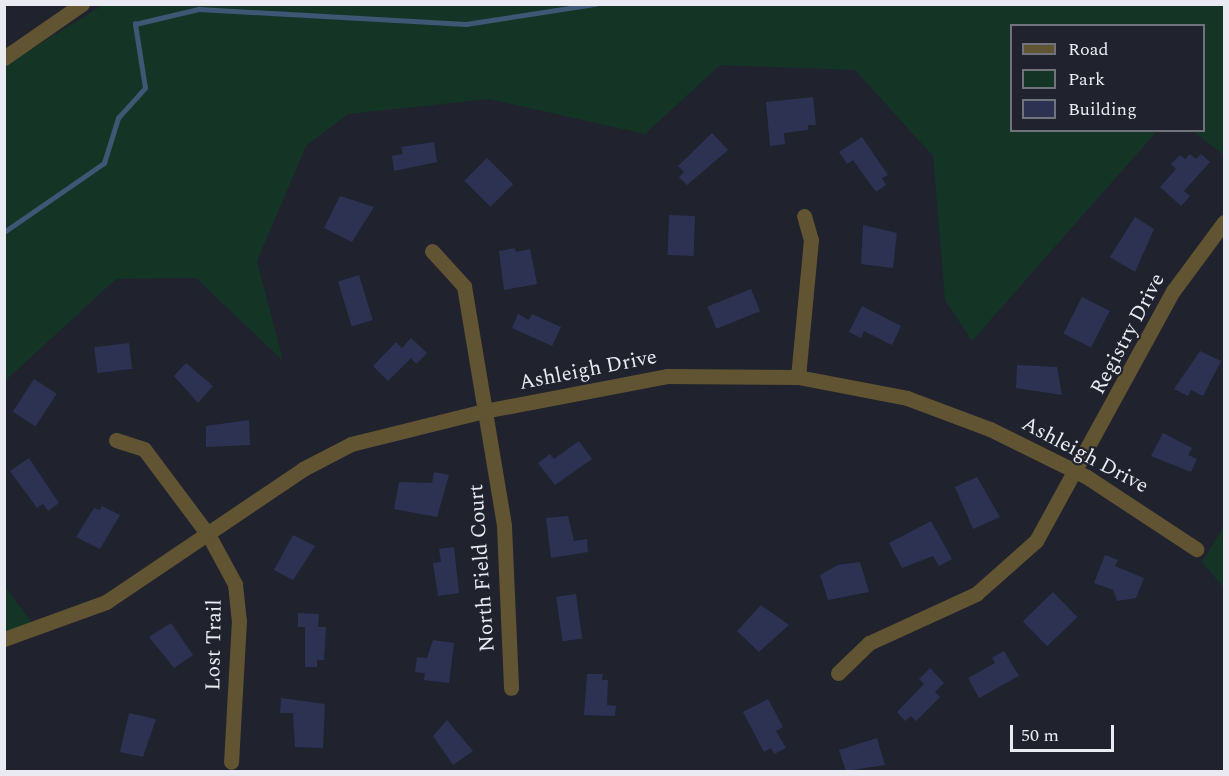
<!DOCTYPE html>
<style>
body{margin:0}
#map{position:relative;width:1229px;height:776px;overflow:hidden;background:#20222e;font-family:Spectral,serif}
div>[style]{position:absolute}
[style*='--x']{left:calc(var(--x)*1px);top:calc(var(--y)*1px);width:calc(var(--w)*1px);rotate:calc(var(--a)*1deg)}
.green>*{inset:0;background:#143526}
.stream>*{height:4.5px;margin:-2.25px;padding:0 2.25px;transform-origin:2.25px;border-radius:2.25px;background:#3d5774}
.building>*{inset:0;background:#2e3252;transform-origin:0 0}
.street>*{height:15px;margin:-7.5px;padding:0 7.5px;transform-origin:7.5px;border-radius:7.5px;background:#605432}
span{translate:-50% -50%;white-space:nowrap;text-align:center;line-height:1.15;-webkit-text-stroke:4.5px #20222e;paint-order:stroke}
.street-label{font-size:21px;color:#e9eaf2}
.frame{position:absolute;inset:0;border:6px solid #e9eaf2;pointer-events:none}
.legend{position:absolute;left:1010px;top:24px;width:195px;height:108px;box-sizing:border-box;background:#20222e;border:2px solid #70727c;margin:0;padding:8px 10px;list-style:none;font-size:18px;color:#e9eaf2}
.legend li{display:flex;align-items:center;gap:12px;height:30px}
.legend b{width:30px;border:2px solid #70727c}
.scale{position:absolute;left:1010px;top:725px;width:104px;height:27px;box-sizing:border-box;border:3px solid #e9eaf2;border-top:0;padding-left:8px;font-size:18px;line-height:21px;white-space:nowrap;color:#e9eaf2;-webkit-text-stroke:4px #20222e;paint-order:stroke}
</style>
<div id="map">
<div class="green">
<div style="clip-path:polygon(103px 5px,1224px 5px,1224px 155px,1193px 131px,1204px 130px,1204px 26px,1012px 26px,1012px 130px,1157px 131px,972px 341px,945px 300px,933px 156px,855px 70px,720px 65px,645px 134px,489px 99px,348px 114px,306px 146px,257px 261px,283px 361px,196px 278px,116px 279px,5px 381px,4px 66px)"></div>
<div style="clip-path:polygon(1224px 526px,1224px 588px,1202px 562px)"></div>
<div style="clip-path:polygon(5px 587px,33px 624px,5px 632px)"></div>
</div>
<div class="stream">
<div style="--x:4;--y:232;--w:121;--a:-34.6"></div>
<div style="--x:104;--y:163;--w:47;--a:-72.7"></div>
<div style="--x:118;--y:118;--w:40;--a:-48"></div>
<div style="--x:145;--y:88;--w:65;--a:-98.9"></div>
<div style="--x:135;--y:24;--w:66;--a:-13.2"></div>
<div style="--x:199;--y:9;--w:267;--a:3.2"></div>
<div style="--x:466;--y:24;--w:131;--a:-8.8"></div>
</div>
<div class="building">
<div style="clip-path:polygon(813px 97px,816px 125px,808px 125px,808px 130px,784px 133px,785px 144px,770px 146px,766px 102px)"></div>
<div style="clip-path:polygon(712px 133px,728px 150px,687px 185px,679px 177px,684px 172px,678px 166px)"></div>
<div style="clip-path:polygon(862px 137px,888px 175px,882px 178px,886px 185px,876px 192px,853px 160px,847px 164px,839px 152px)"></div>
<div style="clip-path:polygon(434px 142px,437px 162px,394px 171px,392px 156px,403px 154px,401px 147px)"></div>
<div style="clip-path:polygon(1190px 154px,1196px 159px,1201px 154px,1210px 162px,1184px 191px,1190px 196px,1181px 206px,1160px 187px,1176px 169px,1171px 164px,1180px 155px,1185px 159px)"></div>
<div style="left:487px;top:158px;width:37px;height:32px;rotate:45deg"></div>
<div style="clip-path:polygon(340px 196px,374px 207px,352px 242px,324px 228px)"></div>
<div style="left:669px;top:215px;width:26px;height:40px;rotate:2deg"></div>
<div style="clip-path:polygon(1135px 217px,1154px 229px,1135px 272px,1110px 257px)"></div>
<div style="clip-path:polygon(863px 225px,897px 233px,893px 268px,861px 264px)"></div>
<div style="clip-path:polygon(515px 248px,516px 252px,530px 249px,537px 284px,504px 290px,499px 251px)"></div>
<div style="left:359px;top:275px;width:47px;height:22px;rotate:73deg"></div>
<div style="left:751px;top:289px;width:24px;height:47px;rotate:68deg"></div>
<div style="left:1082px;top:297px;width:31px;height:41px;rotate:27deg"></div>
<div style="clip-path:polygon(862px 306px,901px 326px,892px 345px,864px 331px,861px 338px,849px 332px)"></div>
<div style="clip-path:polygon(518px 314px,529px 320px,532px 314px,561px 327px,552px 346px,512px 328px)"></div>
<div style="clip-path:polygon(411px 338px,427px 353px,416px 364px,411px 358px,388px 381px,373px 366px,396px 342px,402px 348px)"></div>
<div style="left:129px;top:343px;width:26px;height:35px;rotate:83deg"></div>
<div style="clip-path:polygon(1200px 351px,1221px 361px,1203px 396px,1191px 390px,1188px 396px,1174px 389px)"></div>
<div style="clip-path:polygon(186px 363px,213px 386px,198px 403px,174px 376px)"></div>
<div style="clip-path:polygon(1017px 365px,1057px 367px,1062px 395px,1016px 388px)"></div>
<div style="left:34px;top:379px;width:27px;height:39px;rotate:33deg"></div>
<div style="clip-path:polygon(249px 420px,250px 445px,206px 447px,206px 426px)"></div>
<div style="clip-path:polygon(1163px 433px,1192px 448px,1188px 455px,1197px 459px,1191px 472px,1151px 456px)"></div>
<div style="clip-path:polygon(579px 441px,592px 459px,555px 485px,538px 463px,550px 454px,554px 459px)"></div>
<div style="clip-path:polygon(29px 458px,59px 503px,48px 511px,43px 504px,37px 508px,10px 471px)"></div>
<div style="clip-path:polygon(434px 472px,449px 475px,437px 517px,394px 509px,399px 482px,432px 483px)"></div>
<div style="clip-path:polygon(977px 477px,1000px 517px,973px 529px,955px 487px)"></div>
<div style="clip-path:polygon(102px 506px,120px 515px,100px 549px,76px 537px,94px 508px,100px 510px)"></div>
<div style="clip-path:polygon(568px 516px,574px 541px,587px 539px,588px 552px,551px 558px,546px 518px)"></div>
<div style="clip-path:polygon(931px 521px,952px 559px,939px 566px,933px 556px,902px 568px,889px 543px)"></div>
<div style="clip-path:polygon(293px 535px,315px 546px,293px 580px,274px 570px)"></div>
<div style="clip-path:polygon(454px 547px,459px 593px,438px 596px,433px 563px,441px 562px,439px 549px)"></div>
<div style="clip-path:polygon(1105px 555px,1118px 560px,1115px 566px,1144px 578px,1136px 598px,1117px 601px,1113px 590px,1094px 583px)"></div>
<div style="clip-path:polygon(860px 562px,869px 592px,828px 600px,820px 575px,838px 565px)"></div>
<div style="left:1053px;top:592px;width:35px;height:42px;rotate:46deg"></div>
<div style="left:576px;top:594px;width:45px;height:20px;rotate:82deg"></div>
<div style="clip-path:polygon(761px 605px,789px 625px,759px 652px,737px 631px)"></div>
<div style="clip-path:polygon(298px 613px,319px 614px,318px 627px,326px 627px,324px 660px,317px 660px,317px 667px,305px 667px,305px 627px,298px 627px)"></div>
<div style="clip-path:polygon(171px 623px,193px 655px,174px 668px,149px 637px)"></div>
<div style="clip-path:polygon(433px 640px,454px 643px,449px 683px,424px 680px,425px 673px,415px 672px,417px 657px,427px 658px)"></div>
<div style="clip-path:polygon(1004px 651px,1019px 676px,979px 698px,968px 678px,995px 663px,992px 658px)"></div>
<div style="clip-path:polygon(930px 668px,944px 683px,935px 692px,940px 697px,916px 721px,911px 716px,905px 721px,897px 712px,924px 684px,919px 679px)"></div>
<div style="clip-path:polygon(587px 674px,603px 674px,602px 680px,608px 680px,607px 705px,616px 706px,615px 716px,584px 715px)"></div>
<div style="clip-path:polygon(281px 698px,325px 704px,323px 748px,295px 747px,293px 713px,280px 713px)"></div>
<div style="clip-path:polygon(768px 699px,783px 727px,776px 731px,786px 748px,774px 754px,771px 748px,764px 752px,743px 712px)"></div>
<div style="clip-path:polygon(129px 713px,156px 719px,143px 757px,120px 752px)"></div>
<div style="clip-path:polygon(447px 720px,473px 751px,453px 765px,433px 736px)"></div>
<div style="clip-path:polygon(877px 738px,885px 765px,846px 771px,839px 750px)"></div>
</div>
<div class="street">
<div style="--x:4;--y:58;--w:95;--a:-34.7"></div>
<div style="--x:432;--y:251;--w:47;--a:47.6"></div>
<div style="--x:464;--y:286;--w:243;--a:80.5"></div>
<div style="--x:504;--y:526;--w:162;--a:87.5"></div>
<div style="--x:798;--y:377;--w:138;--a:-84.6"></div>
<div style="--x:811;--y:240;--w:25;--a:-106"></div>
<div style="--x:116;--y:440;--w:29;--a:18"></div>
<div style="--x:144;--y:449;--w:109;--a:53.2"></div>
<div style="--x:209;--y:536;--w:55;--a:61.6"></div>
<div style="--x:235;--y:584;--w:36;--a:84"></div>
<div style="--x:239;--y:620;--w:142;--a:93.2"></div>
<div style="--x:4;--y:639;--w:109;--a:-19.9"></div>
<div style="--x:106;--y:602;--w:238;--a:-34"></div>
<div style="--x:303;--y:469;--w:54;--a:-27.5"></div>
<div style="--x:351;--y:444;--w:137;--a:-13.9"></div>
<div style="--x:484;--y:411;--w:186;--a:-10.8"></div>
<div style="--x:667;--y:376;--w:131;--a:0.4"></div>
<div style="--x:798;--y:377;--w:111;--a:10.9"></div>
<div style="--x:907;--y:398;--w:89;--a:20.5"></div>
<div style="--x:990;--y:429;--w:108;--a:26.3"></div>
<div style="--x:1087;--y:477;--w:131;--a:33.4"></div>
<div style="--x:838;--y:673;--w:43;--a:-44.1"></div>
<div style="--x:869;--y:643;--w:118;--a:-24.6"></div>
<div style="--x:976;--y:594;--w:80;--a:-41.5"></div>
<div style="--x:1036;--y:541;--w:285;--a:-61.3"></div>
<div style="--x:1173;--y:291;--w:86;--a:-53.5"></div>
</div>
<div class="street-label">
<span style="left:1128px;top:334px;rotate:-62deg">Registry Drive</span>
<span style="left:588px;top:370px;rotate:-11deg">Ashleigh Drive</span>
<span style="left:1085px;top:455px;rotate:28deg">Ashleigh Drive</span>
<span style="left:482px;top:568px;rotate:-94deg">North Field Court</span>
<span style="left:214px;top:645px;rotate:-89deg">Lost Trail</span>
</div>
<div class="frame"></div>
<ul class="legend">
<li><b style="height:8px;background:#605432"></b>Road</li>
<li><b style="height:16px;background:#143526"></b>Park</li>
<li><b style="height:16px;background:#2e3252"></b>Building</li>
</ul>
<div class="scale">50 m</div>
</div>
